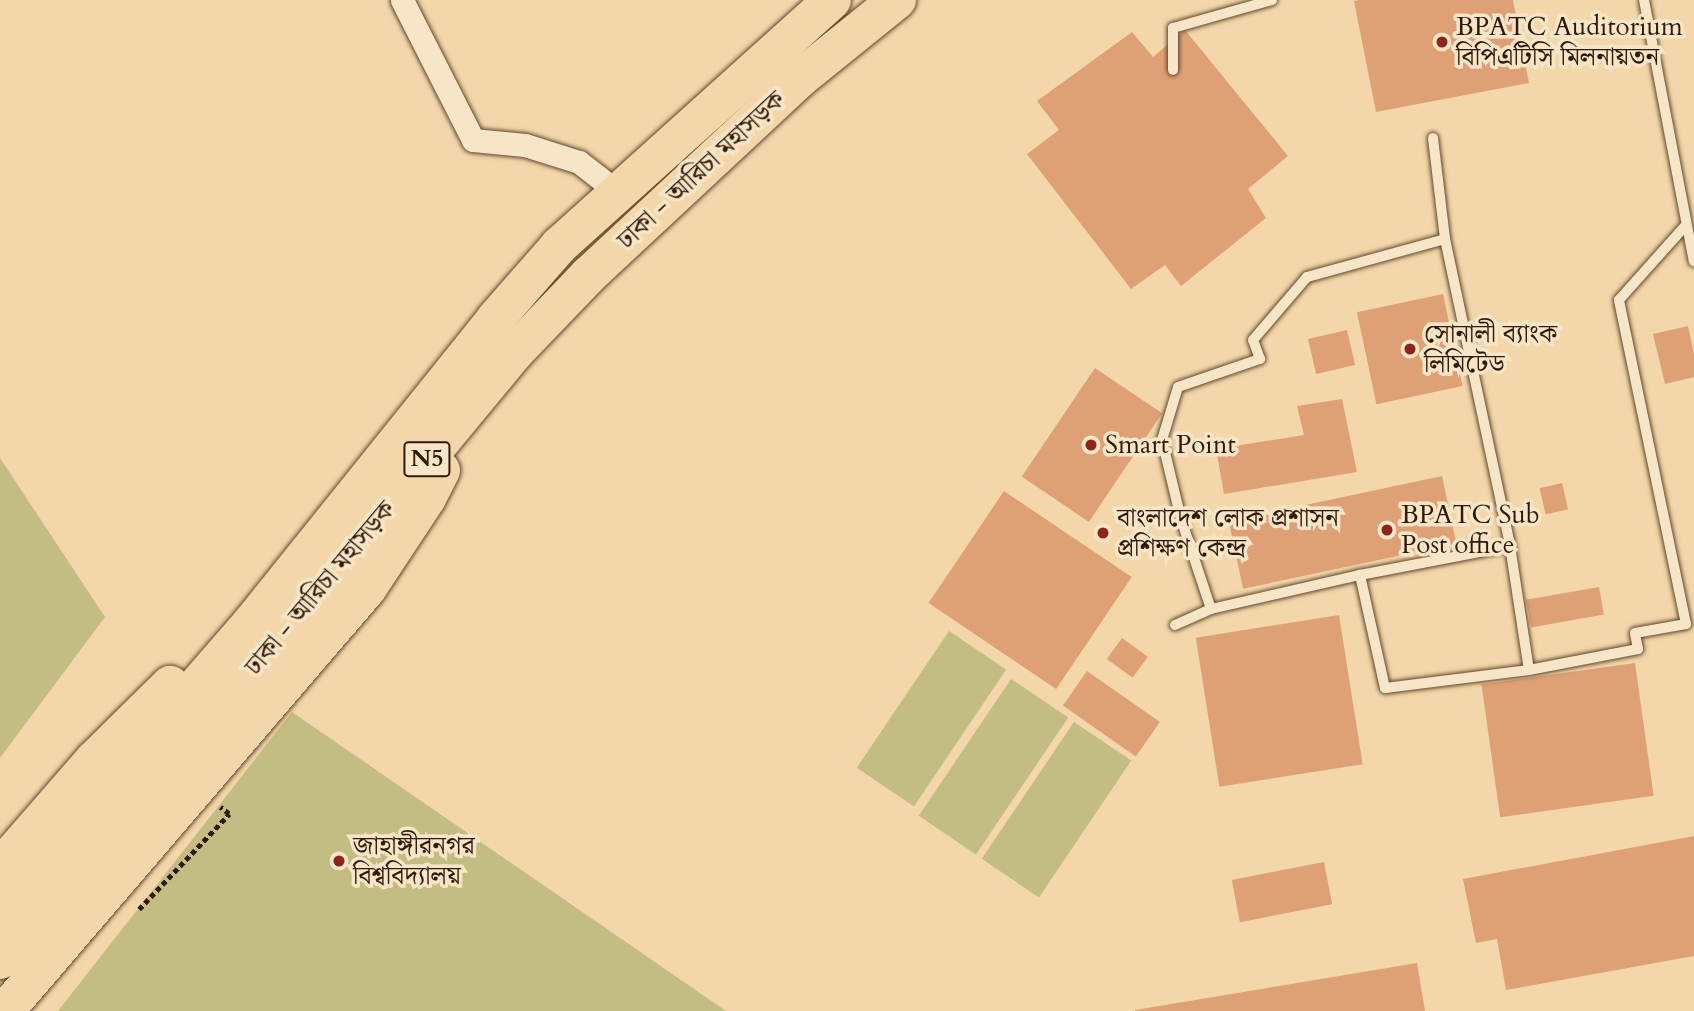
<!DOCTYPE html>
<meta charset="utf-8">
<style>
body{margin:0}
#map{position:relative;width:1694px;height:1011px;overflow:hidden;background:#f3d7aa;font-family:Cardo,"Noto Serif Bengali",serif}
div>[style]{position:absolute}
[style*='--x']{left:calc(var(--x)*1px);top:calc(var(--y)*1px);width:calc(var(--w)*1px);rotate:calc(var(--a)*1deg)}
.green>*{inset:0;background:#c3bc83;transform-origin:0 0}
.building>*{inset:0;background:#e0a076;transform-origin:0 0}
.path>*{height:4.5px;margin-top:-2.25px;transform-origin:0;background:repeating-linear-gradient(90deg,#311906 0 5px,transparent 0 8.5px)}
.roads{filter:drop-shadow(0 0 2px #62482f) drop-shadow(0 0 2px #62482f)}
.lane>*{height:10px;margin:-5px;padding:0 5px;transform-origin:5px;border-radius:5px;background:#f7e5c8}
.street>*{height:23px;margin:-11.5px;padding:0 11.5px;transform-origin:11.5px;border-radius:11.5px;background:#f7e5c8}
.highway>*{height:38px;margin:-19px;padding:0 19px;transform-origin:19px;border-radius:19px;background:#f3d7aa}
.dots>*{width:19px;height:19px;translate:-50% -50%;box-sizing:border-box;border:4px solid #f7e5c8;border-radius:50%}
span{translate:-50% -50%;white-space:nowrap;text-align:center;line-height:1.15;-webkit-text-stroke:7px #f7e5c8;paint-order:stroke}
.shield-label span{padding:2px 5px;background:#f7e5c8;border:2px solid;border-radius:5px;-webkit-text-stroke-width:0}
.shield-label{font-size:24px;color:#311906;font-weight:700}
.poi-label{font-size:26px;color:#311906}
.left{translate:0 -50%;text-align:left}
.street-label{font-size:26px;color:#311906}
</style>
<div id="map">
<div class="green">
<div style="clip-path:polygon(0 458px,105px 617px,0 758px)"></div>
<div style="left:949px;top:631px;width:69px;height:165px;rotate:34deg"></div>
<div style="left:1011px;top:679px;width:69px;height:165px;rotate:34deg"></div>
<div style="clip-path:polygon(292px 712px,726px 1011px,58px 1011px)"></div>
<div style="left:1074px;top:722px;width:69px;height:165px;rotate:34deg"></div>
</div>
<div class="building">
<div style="clip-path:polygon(1360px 0,1513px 0,1529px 83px,1376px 112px,1354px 1px)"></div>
<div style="clip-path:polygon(1185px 30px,1288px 156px,1248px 189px,1266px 218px,1181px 286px,1165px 265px,1131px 289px,1027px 154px,1059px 130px,1037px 101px,1132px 32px,1153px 57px)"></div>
<div style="left:1443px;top:294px;width:94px;height:88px;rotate:78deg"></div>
<div style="clip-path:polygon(1688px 326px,1694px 354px,1694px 377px,1665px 384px,1653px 334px)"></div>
<div style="left:1347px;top:330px;width:36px;height:40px;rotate:77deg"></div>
<div style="left:1095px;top:368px;width:81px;height:131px;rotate:34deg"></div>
<div style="clip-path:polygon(1342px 399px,1357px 472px,1224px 494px,1216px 449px,1304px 435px,1297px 406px)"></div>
<div style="left:1442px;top:476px;width:69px;height:218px;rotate:78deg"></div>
<div style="left:1562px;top:483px;width:27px;height:23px;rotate:77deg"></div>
<div style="left:1004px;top:491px;width:154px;height:135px;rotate:34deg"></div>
<div style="left:1599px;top:587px;width:28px;height:74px;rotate:80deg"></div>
<div style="left:1339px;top:615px;width:151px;height:145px;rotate:81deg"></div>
<div style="left:1122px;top:638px;width:32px;height:26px;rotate:36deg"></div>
<div style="left:1635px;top:663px;width:134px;height:155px;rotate:82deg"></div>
<div style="left:1087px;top:671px;width:89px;height:42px;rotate:35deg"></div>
<div style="clip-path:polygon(1694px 836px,1694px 956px,1506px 990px,1497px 939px,1476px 943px,1463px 879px)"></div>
<div style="left:1324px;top:862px;width:43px;height:94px;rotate:79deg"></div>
<div style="clip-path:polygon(1417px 963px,1425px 1011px,1135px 1011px,1135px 1010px)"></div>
</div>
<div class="path">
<div style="--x:139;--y:909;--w:131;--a:-46.5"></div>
<div style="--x:229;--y:814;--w:11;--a:-142"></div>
</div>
<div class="roads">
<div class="lane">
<div style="--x:1644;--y:0;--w:266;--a:79.2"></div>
<div style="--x:1173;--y:70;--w:42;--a:-90"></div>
<div style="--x:1173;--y:28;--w:103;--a:-15.8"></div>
<div style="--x:1433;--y:138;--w:102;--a:83.2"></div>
<div style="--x:1445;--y:239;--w:314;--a:78"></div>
<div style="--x:1510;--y:546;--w:125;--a:81.3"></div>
<div style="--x:1529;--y:670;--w:145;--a:172.9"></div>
<div style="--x:1385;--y:688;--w:116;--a:-102.5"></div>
<div style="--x:1360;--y:575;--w:153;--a:-10.9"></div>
<div style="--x:1211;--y:609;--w:153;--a:-12.9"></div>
<div style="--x:1175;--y:625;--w:39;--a:-24"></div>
<div style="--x:1211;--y:609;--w:95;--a:-108.4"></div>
<div style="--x:1181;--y:519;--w:81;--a:-103.5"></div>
<div style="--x:1162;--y:440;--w:55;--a:-73.2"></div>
<div style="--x:1178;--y:387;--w:87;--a:-18.9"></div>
<div style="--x:1260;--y:359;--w:20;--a:-110"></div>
<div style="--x:1253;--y:340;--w:83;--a:-49.4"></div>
<div style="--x:1307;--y:277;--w:143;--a:-15.4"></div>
<div style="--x:1529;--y:670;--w:111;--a:-10.9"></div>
<div style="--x:1638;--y:649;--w:16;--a:-101"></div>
<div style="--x:1635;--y:633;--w:52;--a:-10"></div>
<div style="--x:1686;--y:624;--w:331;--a:-101.7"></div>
<div style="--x:1619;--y:300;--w:101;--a:-48.2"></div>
</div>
<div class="street">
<div style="--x:402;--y:0;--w:157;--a:63.1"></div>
<div style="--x:473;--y:140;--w:52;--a:5.5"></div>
<div style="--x:525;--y:145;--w:57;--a:17.5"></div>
<div style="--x:579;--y:162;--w:51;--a:37.8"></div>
</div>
<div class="highway">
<div style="--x:0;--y:868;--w:143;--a:-49"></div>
<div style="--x:94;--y:760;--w:107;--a:-44.6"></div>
<div style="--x:0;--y:912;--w:384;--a:-49"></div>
<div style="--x:252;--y:622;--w:390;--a:-51.2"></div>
<div style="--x:496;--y:318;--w:96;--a:-48.8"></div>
<div style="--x:559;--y:246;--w:367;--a:-42"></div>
<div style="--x:0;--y:960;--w:367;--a:-49"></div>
<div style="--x:241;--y:683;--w:431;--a:-50.4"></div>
<div style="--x:516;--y:351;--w:105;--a:-46.2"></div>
<div style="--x:589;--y:275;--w:287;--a:-43"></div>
<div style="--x:799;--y:79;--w:126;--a:-38.9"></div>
<div style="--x:5;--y:1011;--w:556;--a:-49.38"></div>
<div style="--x:367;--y:589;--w:109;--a:-56.6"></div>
<div style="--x:427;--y:498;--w:31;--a:-63"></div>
</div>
</div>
<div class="dots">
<div style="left:1442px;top:42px;background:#8f2418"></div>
<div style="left:1410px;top:349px;background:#8f2418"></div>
<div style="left:1091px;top:445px;background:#8f2418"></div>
<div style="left:1387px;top:530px;background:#8f2418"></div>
<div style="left:1103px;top:533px;background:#8f2418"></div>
<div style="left:339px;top:861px;background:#8f2418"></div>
</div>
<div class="shield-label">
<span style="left:427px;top:459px">N5</span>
</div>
<div class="poi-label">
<span class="left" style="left:1456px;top:42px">BPATC Auditorium<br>বিপিএটিসি মিলনায়তন</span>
<span class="left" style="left:1424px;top:349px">সোনালী ব্যাংক<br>লিমিটেড</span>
<span class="left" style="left:1105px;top:445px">Smart Point</span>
<span class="left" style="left:1401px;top:530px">BPATC Sub<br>Post office</span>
<span class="left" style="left:1117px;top:533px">বাংলাদেশ লোক প্রশাসন<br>প্রশিক্ষণ কেন্দ্র</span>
<span class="left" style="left:353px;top:861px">জাহাঙ্গীরনগর<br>বিশ্ববিদ্যালয়</span>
</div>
<div class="street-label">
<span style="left:701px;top:170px;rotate:-43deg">ঢাকা - আরিচা মহাসড়ক</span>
<span style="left:320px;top:588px;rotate:-50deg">ঢাকা - আরিচা মহাসড়ক</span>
</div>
</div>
